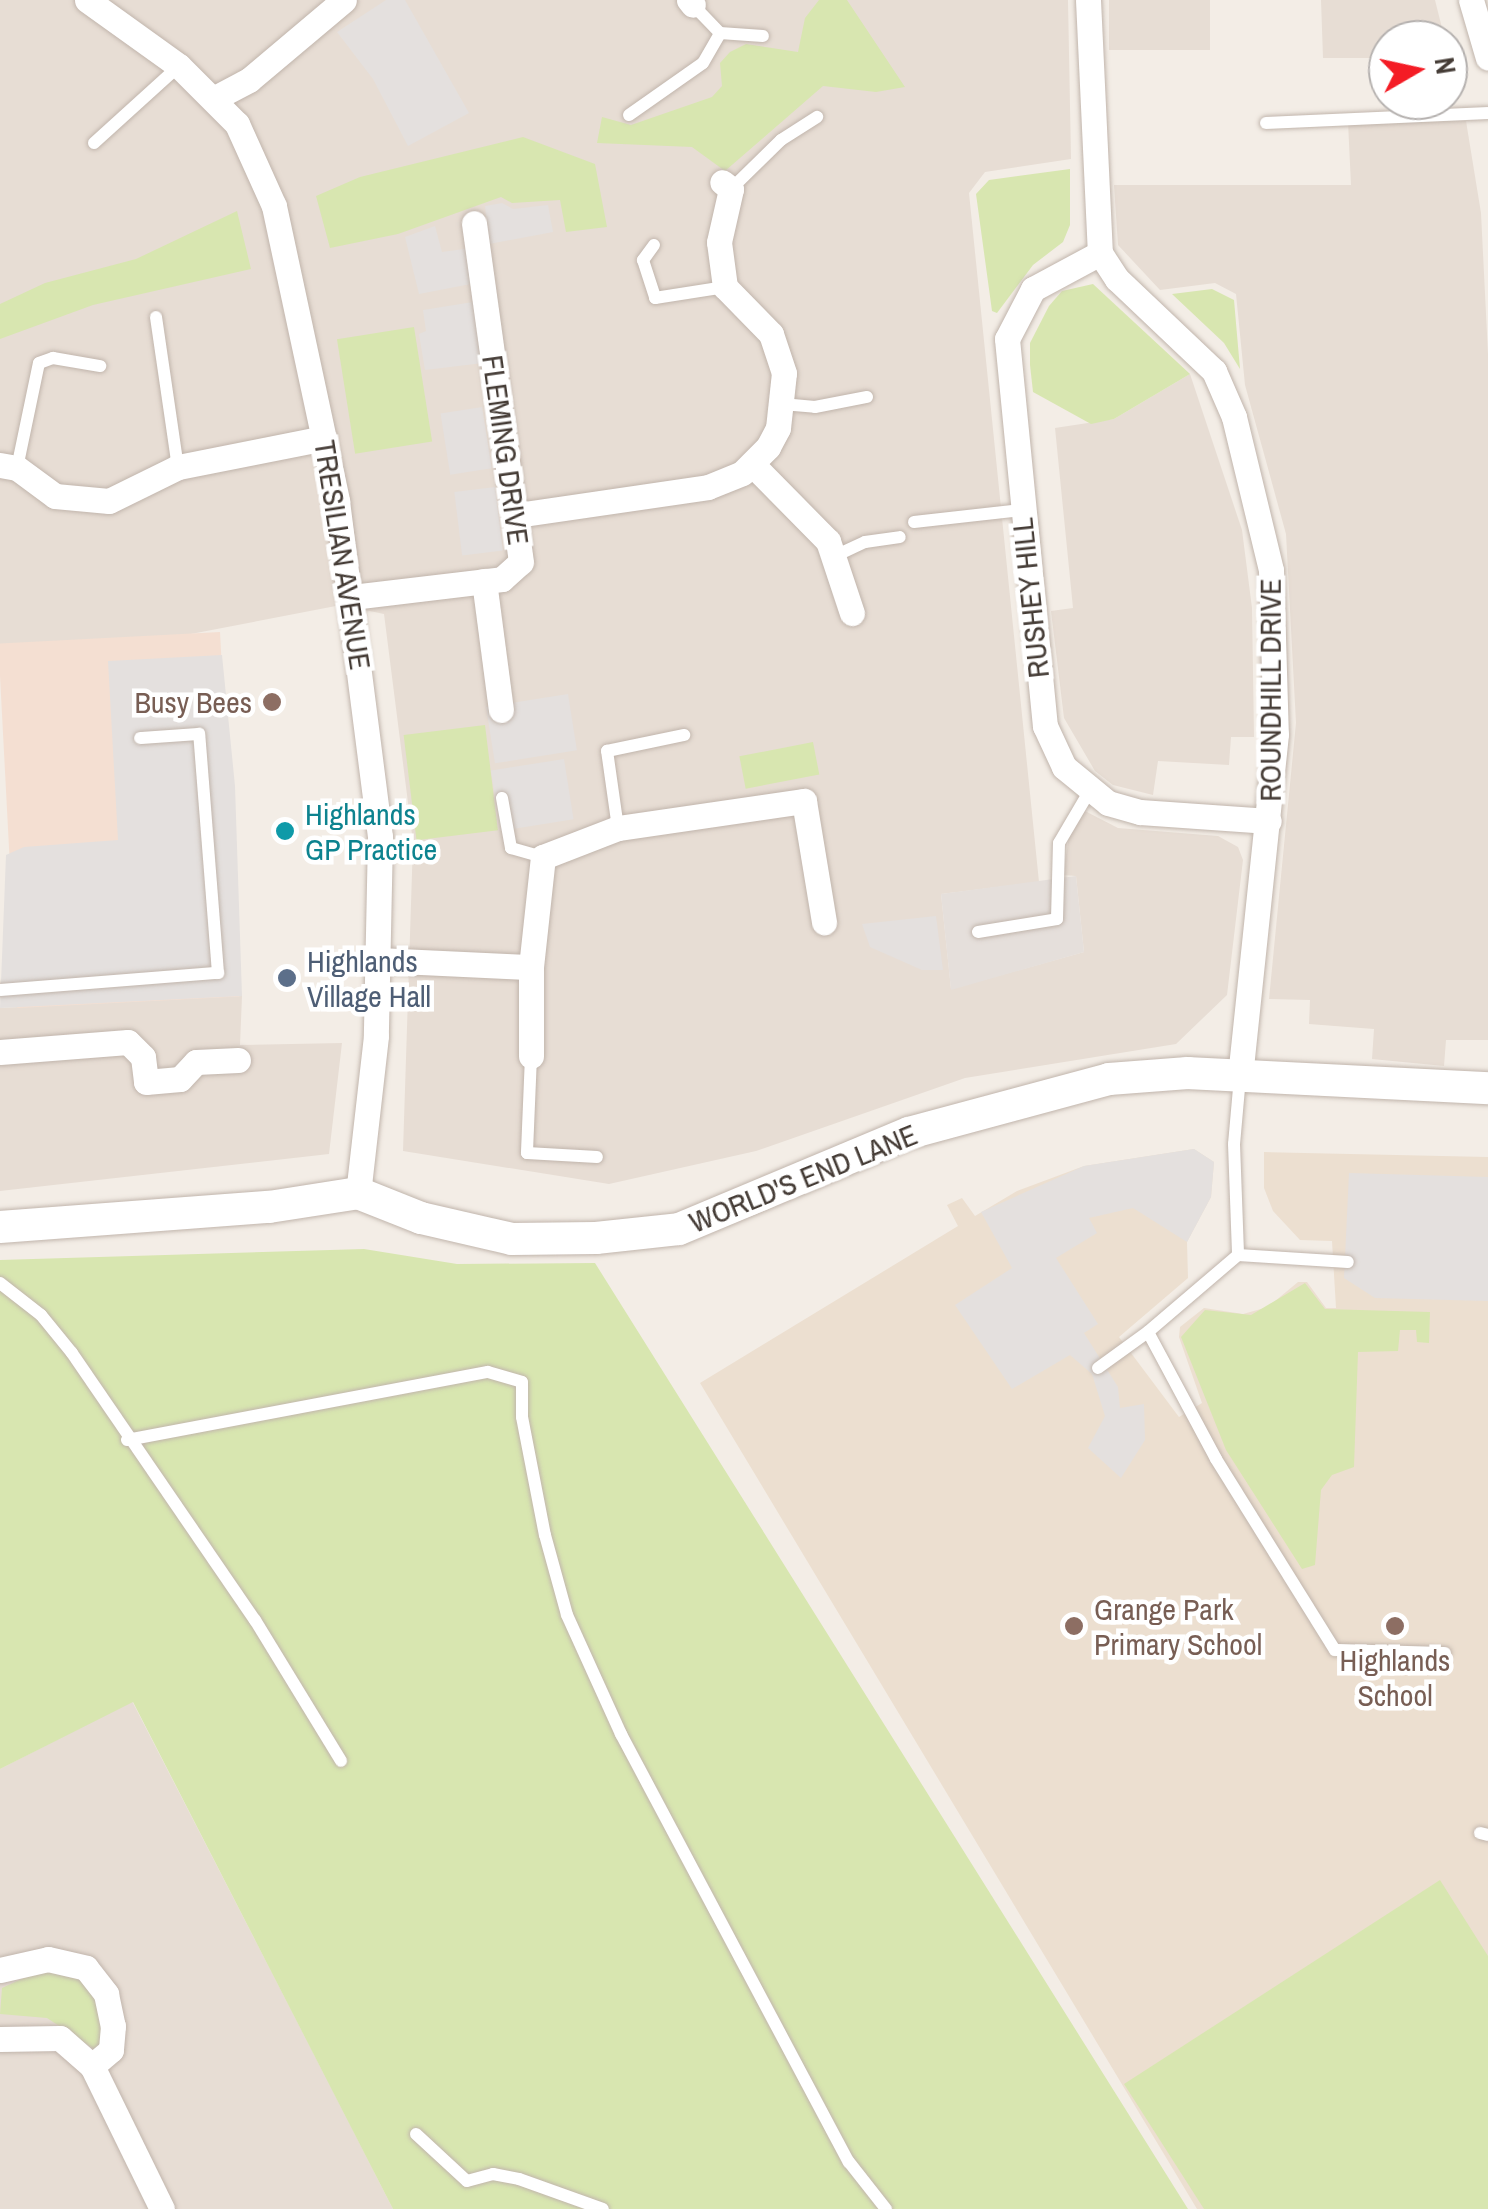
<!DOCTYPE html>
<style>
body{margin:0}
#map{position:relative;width:1488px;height:2209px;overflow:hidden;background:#f3ede6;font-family:"Archivo Narrow",sans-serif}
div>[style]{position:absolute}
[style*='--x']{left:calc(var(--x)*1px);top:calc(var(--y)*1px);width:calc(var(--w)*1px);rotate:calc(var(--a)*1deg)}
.residential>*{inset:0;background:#e7ddd4;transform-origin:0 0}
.commercial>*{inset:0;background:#f4dfd2;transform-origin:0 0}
.industrial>*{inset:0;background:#e5dfdb}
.education>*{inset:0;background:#ecdfd0}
.green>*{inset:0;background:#d8e6b0;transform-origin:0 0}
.parking>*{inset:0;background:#e4e0de;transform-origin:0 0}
.roads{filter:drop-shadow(0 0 2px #c1b5ac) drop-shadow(0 0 2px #c1b5ac)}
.service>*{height:12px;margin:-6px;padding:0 6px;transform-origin:6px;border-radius:6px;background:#fff}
.minor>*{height:25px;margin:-12.5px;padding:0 12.5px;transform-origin:12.5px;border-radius:12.5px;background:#fff}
.tertiary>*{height:32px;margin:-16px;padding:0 16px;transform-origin:16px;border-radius:16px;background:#fff}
.dots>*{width:28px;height:28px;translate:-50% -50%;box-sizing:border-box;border:5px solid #fff;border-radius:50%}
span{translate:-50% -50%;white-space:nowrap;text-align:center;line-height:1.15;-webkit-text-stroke:9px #fff;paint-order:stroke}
.street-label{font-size:30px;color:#453c36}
.education-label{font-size:30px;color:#785e54}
.right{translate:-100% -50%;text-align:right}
.left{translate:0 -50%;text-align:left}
.culture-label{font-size:30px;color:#0d838f}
.service-label{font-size:30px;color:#4e5e75}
.north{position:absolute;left:1368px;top:20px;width:100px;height:100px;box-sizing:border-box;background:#fff;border:2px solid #b5b1af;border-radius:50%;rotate:81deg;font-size:28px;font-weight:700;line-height:40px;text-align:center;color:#453c36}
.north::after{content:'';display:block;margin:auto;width:35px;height:45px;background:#f41c25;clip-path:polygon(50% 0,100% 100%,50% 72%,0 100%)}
</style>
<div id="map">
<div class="residential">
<div style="clip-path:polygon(0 0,1068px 0,1071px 159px,985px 172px,969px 193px,1039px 882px,941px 894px,951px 989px,1084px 952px,1076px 876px,1063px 875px,1070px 830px,1083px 810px,1118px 828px,1218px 836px,1238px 847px,1243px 860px,1227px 995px,1176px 1044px,965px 1078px,756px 1151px,609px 1184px,403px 1151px,413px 842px,384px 614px,341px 605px,92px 653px,0 660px)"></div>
<div style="left:1109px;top:0;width:101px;height:50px"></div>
<div style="clip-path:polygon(1321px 0,1435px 0,1445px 40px,1388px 40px,1388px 58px,1323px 58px)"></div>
<div style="clip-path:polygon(1466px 121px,1481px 213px,1488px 354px,1488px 1040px,1446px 1040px,1444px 1066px,1372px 1059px,1374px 1029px,1309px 1024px,1310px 1000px,1269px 999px,1296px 723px,1286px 534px,1245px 385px,1236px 294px,1215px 283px,1160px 290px,1118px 245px,1114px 185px,1351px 185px,1348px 122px)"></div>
<div style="clip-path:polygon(1190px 374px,1242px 530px,1252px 608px,1254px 737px,1231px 737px,1229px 765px,1158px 761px,1153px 795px,1113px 785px,1095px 771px,1064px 718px,1051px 611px,1073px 608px,1055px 428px,1114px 419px)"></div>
<div style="clip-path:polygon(242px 996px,240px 1045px,342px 1043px,329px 1154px,0 1191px,0 1008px)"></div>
<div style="clip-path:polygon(132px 1701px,337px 2099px,393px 2209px,0 2209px,0 1769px)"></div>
</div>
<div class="commercial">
<div style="left:220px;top:632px;width:365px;height:222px;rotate:87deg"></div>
</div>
<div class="industrial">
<div style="clip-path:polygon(1076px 876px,1084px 952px,951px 990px,941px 894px)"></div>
</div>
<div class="education">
<div style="clip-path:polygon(1194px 1149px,1214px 1162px,1211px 1197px,1187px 1242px,1188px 1278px,1119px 1337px,1179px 1417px,1202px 1403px,1179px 1337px,1180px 1327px,1204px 1308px,1243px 1314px,1268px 1307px,1298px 1282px,1307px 1282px,1326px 1308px,1336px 1308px,1332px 1241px,1300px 1240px,1273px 1211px,1264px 1188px,1264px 1152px,1488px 1157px,1488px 2209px,1197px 2209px,700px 1383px,958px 1226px,947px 1205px,962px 1198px,975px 1216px,1017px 1191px,1084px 1166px)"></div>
</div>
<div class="green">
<div style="clip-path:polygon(819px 0,847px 0,905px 87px,876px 92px,823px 86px,725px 171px,692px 147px,597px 143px,602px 117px,631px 125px,712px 97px,722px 86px,720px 63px,730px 52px,746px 44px,798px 52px,805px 18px)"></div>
<div style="clip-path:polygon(523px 137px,595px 164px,607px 227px,566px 232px,560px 200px,512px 203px,501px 197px,398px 234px,330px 248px,316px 196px,360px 177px)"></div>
<div style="clip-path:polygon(1070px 169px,1070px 225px,1063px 242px,1033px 265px,997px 313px,992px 311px,976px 194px,989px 180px)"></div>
<div style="clip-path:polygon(237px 211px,251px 269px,93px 305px,0 339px,0 304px,45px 283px,136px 259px)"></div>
<div style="clip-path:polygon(1093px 284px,1190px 374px,1114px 419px,1091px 424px,1033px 392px,1030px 365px,1030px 343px,1049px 306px,1062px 291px)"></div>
<div style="clip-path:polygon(1212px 289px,1234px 300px,1240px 369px,1224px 343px,1172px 294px)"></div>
<div style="left:414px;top:327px;width:116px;height:78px;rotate:81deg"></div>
<div style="left:485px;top:725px;width:106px;height:82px;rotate:83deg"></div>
<div style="left:813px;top:742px;width:33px;height:75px;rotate:79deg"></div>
<div style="clip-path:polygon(364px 1249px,457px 1264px,595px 1263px,1188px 2209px,393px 2209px,133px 1702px,0 1769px,0 1260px)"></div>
<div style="clip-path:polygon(1305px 1283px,1325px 1309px,1430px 1312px,1429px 1343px,1417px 1342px,1416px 1330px,1400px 1330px,1398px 1351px,1358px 1352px,1354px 1467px,1332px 1475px,1321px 1490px,1315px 1565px,1302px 1569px,1226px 1450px,1181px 1337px,1205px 1310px,1251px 1315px)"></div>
<div style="clip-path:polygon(1440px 1880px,1488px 1956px,1488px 2209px,1204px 2209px,1124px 2084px)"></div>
<div style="clip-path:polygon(43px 1969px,78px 1975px,91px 1988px,107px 2029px,97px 2051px,47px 2018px,0 2014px,2px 1988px)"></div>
</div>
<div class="parking">
<div style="clip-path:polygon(386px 0,405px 0,469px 113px,408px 146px,373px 79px,337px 32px)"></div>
<div style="clip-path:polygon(502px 203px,513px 209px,548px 205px,553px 232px,489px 244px,485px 206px)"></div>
<div style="clip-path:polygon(435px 226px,442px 252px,471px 248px,476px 283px,419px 294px,405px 237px)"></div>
<div style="clip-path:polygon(473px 302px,483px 363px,425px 370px,419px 334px,426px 331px,423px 310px)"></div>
<div style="left:482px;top:407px;width:62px;height:42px;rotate:81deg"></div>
<div style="left:495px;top:487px;width:64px;height:41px;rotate:83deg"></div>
<div style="clip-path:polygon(222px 655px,235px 786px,242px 996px,0 1008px,6px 855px,24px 847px,118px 840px,108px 661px)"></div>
<div style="left:568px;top:694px;width:57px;height:83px;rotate:81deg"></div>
<div style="left:564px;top:759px;width:61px;height:74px;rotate:81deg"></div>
<div style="clip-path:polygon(936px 916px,943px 970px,922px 970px,870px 947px,862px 924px)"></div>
<div style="clip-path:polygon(1194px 1149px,1214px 1162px,1211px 1197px,1187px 1242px,1133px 1208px,1089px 1218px,1097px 1233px,1056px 1258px,1098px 1324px,1084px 1333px,1118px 1387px,1120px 1408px,1144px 1404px,1145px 1440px,1121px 1478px,1088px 1448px,1105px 1416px,1092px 1374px,1070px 1355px,1012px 1389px,955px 1305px,1012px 1268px,981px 1212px,1084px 1166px)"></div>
<div style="clip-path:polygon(1349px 1173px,1488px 1177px,1488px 1301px,1375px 1298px,1344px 1278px)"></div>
</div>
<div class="roads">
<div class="service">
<div style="--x:693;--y:5;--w:39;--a:46"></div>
<div style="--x:720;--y:33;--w:43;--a:4"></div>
<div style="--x:629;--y:115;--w:90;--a:-35.1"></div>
<div style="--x:703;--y:63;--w:34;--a:-60"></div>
<div style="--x:1266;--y:123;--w:222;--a:-2.6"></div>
<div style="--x:94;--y:143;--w:115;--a:-42.2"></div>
<div style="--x:731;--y:189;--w:70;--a:-44.4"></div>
<div style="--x:781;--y:140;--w:43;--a:-32.6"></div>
<div style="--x:654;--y:245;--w:19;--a:126"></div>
<div style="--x:643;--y:260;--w:40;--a:72"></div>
<div style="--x:655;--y:298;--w:71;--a:-8.9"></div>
<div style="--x:156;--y:317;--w:152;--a:81.7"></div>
<div style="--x:782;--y:404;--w:33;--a:5"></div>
<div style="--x:815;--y:407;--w:53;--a:-10.9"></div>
<div style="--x:17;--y:468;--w:107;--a:-78.2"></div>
<div style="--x:39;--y:363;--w:15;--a:-20"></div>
<div style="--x:53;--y:358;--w:48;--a:9.7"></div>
<div style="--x:914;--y:522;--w:108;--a:-6.4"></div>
<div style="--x:837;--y:555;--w:31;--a:-25"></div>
<div style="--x:865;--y:542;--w:35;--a:-8"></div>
<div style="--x:502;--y:798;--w:51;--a:79.8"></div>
<div style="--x:511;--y:848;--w:33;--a:16"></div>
<div style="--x:618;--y:828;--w:78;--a:-98.1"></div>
<div style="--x:607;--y:751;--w:79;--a:-11.7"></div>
<div style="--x:978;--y:932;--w:80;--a:-9.3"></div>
<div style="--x:1057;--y:919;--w:76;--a:-88.5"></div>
<div style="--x:1059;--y:843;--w:59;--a:-59.5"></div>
<div style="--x:0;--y:990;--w:219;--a:-4.5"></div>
<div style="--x:218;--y:973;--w:240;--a:-94.5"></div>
<div style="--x:199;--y:734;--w:59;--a:176.1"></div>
<div style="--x:531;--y:1056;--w:97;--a:92.4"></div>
<div style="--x:527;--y:1153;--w:70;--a:3.3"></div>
<div style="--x:1240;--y:1077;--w:67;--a:95.1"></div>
<div style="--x:1234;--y:1144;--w:111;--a:87.9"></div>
<div style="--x:1238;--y:1255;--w:110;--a:3.6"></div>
<div style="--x:1238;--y:1255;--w:118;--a:139.5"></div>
<div style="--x:1148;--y:1332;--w:144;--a:61.8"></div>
<div style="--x:1216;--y:1459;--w:225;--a:58.1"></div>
<div style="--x:1335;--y:1650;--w:110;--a:1.6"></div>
<div style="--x:0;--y:1283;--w:52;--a:38"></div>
<div style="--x:41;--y:1315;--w:49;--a:50.8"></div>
<div style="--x:72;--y:1353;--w:324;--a:55.6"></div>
<div style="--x:255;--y:1620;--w:165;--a:58.6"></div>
<div style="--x:1098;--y:1368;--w:62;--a:-35.8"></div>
<div style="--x:127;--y:1440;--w:367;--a:-10.7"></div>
<div style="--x:488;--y:1372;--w:35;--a:16"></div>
<div style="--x:522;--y:1382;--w:35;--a:90"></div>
<div style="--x:522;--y:1417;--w:120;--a:79"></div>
<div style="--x:545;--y:1535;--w:83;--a:74.6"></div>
<div style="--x:567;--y:1615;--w:131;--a:65.6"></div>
<div style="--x:621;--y:1734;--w:485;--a:62"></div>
<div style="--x:849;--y:2162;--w:60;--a:51.8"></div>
<div style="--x:1480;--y:1833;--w:8;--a:14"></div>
<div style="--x:416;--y:2134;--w:69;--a:42.7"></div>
<div style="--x:467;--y:2181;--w:27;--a:-15"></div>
<div style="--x:493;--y:2174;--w:26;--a:11"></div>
<div style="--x:519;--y:2179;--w:89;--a:19.7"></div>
</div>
<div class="minor">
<div style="--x:87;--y:0;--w:113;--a:35.7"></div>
<div style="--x:179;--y:66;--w:82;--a:45"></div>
<div style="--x:237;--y:124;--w:90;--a:65.7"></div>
<div style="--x:274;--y:206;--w:302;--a:77.9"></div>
<div style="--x:337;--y:501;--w:339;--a:82.7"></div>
<div style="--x:380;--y:837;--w:199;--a:91.2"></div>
<div style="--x:376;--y:1036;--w:158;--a:96.5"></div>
<div style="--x:689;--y:0;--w:6;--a:51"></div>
<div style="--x:1088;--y:0;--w:253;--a:87.3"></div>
<div style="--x:1100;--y:253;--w:31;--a:57"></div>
<div style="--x:1117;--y:279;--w:134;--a:43.5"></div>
<div style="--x:1214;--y:371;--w:50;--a:66.5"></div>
<div style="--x:1234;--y:417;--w:157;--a:76.4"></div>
<div style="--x:1271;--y:570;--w:164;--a:88.3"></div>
<div style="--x:1276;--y:734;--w:343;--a:96"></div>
<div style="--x:1471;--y:0;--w:60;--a:73.7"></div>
<div style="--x:213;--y:99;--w:41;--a:-27.8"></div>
<div style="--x:249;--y:80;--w:124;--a:-40.1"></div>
<div style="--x:1100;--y:253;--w:76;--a:151.8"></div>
<div style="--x:1033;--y:289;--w:56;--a:117.5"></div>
<div style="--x:1007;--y:339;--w:389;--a:84.4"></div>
<div style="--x:1045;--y:726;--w:45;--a:65.1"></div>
<div style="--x:1064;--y:767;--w:57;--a:39.3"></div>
<div style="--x:1108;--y:803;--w:33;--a:16"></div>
<div style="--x:1140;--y:812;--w:129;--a:4"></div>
<div style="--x:0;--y:465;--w:17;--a:10"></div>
<div style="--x:17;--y:468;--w:47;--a:36.4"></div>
<div style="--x:55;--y:496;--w:54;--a:5.3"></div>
<div style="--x:109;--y:501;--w:77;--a:-26.2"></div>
<div style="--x:178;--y:467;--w:149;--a:-11.2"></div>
<div style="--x:753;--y:465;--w:107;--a:45.4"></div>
<div style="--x:828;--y:541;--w:76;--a:71.6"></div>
<div style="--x:517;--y:515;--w:193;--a:-8.3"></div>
<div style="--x:708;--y:487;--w:37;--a:-22"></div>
<div style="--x:742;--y:473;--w:37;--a:-45"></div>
<div style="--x:768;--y:447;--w:21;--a:-62"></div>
<div style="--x:778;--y:428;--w:55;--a:-83.8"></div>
<div style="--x:784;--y:373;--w:41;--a:-108.4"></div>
<div style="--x:771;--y:334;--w:66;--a:-134.4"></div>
<div style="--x:725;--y:287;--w:45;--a:-97.6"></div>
<div style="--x:719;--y:242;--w:54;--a:-77.2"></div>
<div style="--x:731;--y:189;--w:11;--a:-142"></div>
<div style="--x:484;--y:581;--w:130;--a:82.5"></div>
<div style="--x:352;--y:597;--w:151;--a:-6.8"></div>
<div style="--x:502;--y:579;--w:25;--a:-42"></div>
<div style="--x:521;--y:562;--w:342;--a:-97.9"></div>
<div style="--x:380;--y:960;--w:151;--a:2.7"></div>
<div style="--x:531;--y:967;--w:111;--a:-83.8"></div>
<div style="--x:543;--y:857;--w:80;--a:-21.1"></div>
<div style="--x:618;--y:828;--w:188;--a:-8.3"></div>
<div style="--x:804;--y:801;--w:123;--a:80.6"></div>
<div style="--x:0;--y:1052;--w:128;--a:-4.5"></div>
<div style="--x:128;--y:1042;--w:21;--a:45"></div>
<div style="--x:143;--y:1057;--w:25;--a:83"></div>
<div style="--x:146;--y:1082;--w:34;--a:-5"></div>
<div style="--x:180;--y:1079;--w:23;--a:-47"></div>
<div style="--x:196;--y:1062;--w:42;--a:-2.7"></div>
<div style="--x:531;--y:1056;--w:89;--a:-90"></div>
<div style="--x:0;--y:1970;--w:49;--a:-12.9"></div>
<div style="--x:48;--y:1959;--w:39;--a:13"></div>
<div style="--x:86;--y:1968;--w:33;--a:52"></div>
<div style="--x:106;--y:1994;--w:33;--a:78"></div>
<div style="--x:113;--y:2026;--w:24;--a:95"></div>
<div style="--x:111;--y:2050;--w:25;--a:140"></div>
<div style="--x:0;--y:2039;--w:60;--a:-1"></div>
<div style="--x:60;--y:2038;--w:43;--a:41.2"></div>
<div style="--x:92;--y:2066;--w:159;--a:63.9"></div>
</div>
<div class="tertiary">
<div style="--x:0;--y:1227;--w:270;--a:-4.3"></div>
<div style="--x:269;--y:1207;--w:90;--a:-8.9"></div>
<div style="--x:358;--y:1193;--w:68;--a:21.6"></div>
<div style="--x:421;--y:1218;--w:93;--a:13"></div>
<div style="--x:512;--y:1239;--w:84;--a:-0.7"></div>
<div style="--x:596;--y:1238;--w:83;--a:-6.2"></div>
<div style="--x:679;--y:1229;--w:249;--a:-22.7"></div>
<div style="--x:909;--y:1133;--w:207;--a:-15.1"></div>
<div style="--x:1109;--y:1079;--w:79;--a:-4.3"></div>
<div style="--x:1188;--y:1073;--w:300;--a:2.9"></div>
</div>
</div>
<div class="dots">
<div style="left:272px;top:702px;background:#8d6e63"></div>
<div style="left:285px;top:831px;background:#0f9aa8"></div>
<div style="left:287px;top:978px;background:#5c6f8a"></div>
<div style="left:1074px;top:1626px;background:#8d6e63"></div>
<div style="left:1395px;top:1626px;background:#8d6e63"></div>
</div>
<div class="street-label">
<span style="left:506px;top:450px;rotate:82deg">FLEMING DRIVE</span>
<span style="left:343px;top:555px;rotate:81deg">TRESILIAN AVENUE</span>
<span style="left:1030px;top:598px;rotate:-96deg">RUSHEY HILL</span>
<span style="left:1270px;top:690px;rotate:-90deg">ROUNDHILL DRIVE</span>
<span style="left:803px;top:1178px;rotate:-22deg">WORLD'S END LANE</span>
</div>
<div class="education-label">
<span class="right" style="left:252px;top:702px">Busy Bees</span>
<span class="left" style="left:1094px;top:1626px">Grange Park<br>Primary School</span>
<span style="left:1395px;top:1677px">Highlands<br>School</span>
</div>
<div class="culture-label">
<span class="left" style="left:305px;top:831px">Highlands<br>GP Practice</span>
</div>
<div class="service-label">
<span class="left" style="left:307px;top:978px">Highlands<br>Village Hall</span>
</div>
<div class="north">N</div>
</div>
